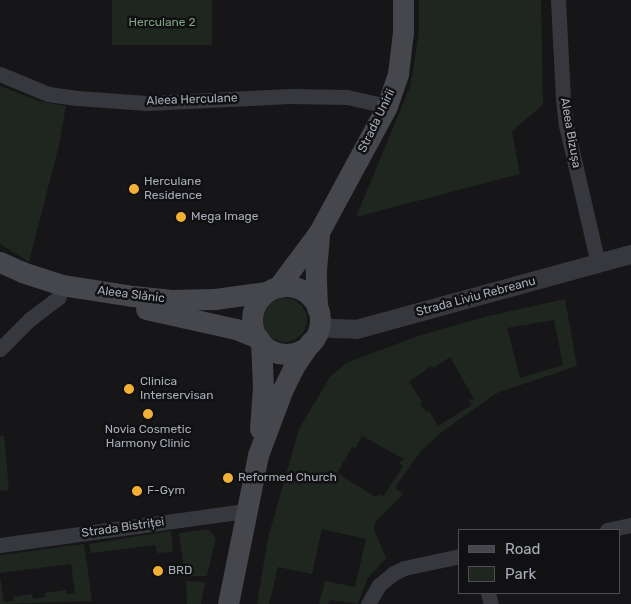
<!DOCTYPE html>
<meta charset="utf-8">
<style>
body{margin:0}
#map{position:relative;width:631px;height:604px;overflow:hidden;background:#161618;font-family:Rubik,sans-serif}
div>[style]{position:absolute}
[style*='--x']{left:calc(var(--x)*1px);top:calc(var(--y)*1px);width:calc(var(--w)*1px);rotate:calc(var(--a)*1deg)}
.green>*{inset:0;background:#1e261f;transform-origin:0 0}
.round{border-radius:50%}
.minor>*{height:15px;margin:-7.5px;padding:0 7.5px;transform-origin:7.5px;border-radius:7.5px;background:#37383d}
.tertiary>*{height:19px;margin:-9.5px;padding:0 9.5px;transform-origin:9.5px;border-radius:9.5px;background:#37383d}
.secondary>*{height:21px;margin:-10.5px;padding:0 10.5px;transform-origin:10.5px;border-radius:10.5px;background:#45474d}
.secondary>.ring{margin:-10.5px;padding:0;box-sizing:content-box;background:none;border:21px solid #45474d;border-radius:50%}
.dots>*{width:14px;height:14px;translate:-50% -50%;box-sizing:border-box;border:2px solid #111113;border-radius:50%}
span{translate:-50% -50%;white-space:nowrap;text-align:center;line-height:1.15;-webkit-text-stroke:5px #111113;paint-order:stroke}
.park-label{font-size:12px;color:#7fa381}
.street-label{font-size:12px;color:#a8adb8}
.poi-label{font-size:12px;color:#a8adb8}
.left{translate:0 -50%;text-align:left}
.legend{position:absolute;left:458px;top:529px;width:162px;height:65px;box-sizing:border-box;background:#111113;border:1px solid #4d4f55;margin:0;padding:6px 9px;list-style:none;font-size:15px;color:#a8adb8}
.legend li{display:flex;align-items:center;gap:10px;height:25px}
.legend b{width:25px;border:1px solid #4d4f55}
</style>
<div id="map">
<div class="green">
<div style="left:112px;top:0;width:100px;height:45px"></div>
<div style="clip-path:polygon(419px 0,541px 0,543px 105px,512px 131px,520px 174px,356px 217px,410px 87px,419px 33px)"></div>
<div style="clip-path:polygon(0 86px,39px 101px,66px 106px,59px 145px,29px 262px,0 244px)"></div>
<div class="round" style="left:263px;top:298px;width:44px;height:44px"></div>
<div style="clip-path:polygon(evenodd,565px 299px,577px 366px,497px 393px,443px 431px,422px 450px,397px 484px,396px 489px,403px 494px,376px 521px,374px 529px,386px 558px,367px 579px,358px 604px,330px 600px,328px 604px,319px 604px,325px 581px,355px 587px,366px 539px,322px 529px,312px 574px,278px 567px,269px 604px,257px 604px,268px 538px,299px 429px,330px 377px,346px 363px,418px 336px,488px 316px,565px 299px,554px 320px,563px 365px,520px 378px,507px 328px,554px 320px,565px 299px,450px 357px,474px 399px,469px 400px,472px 405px,438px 426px,429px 411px,426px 412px,420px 404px,422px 402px,409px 382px,431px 366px,434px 368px,450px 357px,565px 299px,362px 436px,404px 459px,399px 463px,403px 466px,383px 497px,379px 494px,376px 497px,337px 473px,352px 447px,356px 448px,362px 436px)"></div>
<div style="clip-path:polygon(4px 435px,9px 490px,0 491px,0 436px)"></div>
<div style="clip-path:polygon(208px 529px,216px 538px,207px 576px,185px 576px,179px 533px)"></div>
<div style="clip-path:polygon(171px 531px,173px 552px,157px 553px,155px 545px,91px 553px,89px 544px)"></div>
<div style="clip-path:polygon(84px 544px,92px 601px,0 604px,0 575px,4px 602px,14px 601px,13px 597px,32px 594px,33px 599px,46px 597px,45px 593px,66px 590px,66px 594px,75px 593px,71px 564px,0 573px,0 555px)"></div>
<div style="clip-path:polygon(186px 581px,205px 582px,201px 604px,187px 604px)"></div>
</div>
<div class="minor">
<div style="--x:558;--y:0;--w:98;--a:87.1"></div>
<div style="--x:563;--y:98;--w:27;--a:84"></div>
<div style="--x:566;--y:125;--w:143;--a:77"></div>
<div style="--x:0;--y:74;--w:52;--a:22.6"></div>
<div style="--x:48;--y:94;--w:29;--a:8"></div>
<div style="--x:77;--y:98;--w:70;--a:4.1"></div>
<div style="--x:147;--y:103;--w:143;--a:-2.8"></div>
<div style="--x:290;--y:96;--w:57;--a:1"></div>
<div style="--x:347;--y:97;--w:41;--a:12.7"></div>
<div style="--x:0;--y:349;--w:42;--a:-45"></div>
<div style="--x:30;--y:319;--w:36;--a:-37"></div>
<div style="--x:607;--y:530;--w:25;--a:-12"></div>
<div style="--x:0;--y:545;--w:247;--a:-7.9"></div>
<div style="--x:488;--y:593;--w:11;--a:75"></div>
<div style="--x:368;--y:604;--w:22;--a:-60"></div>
<div style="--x:379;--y:585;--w:19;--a:-39"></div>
<div style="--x:394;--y:573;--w:11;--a:-27"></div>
<div style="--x:404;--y:568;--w:57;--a:-12.1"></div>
</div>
<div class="tertiary">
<div style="--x:319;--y:325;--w:13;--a:13"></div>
<div style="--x:332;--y:328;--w:24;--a:2"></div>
<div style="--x:356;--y:329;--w:285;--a:-15.3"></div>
</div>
<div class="secondary">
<div style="--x:0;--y:262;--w:24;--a:24"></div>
<div style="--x:22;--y:272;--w:42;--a:18"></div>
<div style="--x:62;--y:285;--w:72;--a:8.8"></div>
<div style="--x:133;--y:296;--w:36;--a:6"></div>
<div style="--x:169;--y:300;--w:46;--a:-1.2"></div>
<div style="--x:215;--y:299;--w:51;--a:-7.8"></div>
<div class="ring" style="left:252px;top:286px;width:47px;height:47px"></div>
<div style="--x:278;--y:287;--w:69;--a:-53.3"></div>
<div style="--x:319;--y:232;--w:143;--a:-61.6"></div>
<div style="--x:387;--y:106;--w:34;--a:-71"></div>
<div style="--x:398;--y:74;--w:42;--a:-83.2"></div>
<div style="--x:403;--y:32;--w:32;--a:-90"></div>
<div style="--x:317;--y:308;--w:38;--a:-92"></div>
<div style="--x:316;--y:270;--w:38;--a:-85"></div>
<div style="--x:146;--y:309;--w:92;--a:12.5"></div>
<div style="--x:236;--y:329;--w:24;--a:22"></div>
<div style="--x:260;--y:429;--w:42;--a:-85.9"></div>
<div style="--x:263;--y:387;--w:45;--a:-92.5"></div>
<div style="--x:228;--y:604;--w:152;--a:-78.6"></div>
<div style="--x:258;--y:455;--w:68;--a:-69.4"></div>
<div style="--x:282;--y:391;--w:25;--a:-64"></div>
<div style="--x:293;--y:368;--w:32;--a:-56"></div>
</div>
<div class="dots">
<div style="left:134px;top:189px;background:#f2b134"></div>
<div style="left:181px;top:217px;background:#f2b134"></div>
<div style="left:129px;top:389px;background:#f2b134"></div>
<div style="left:148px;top:414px;background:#f2b134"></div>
<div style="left:228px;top:478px;background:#f2b134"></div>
<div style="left:137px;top:491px;background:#f2b134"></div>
<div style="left:158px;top:571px;background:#f2b134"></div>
</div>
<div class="park-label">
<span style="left:162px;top:23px">Herculane 2</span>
</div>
<div class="street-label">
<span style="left:192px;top:100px;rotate:-2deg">Aleea Herculane</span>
<span style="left:377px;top:121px;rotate:-64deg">Strada Unirii</span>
<span style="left:570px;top:133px;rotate:80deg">Aleea Bizușa</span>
<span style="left:131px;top:295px;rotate:7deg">Aleea Slănic</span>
<span style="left:476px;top:297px;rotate:-15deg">Strada Liviu Rebreanu</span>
<span style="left:123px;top:528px;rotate:-8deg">Strada Bistriței</span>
</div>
<div class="poi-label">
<span class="left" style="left:144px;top:189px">Herculane<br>Residence</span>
<span class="left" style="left:191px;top:217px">Mega Image</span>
<span class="left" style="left:140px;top:389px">Clinica<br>Interservisan</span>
<span style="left:148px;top:437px">Novia Cosmetic<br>Harmony Clinic</span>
<span class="left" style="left:238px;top:478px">Reformed Church</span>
<span class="left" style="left:147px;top:491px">F-Gym</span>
<span class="left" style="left:168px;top:571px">BRD</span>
</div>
<ul class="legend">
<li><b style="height:6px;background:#45474d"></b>Road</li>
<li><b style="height:14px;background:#1e261f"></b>Park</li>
</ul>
</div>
